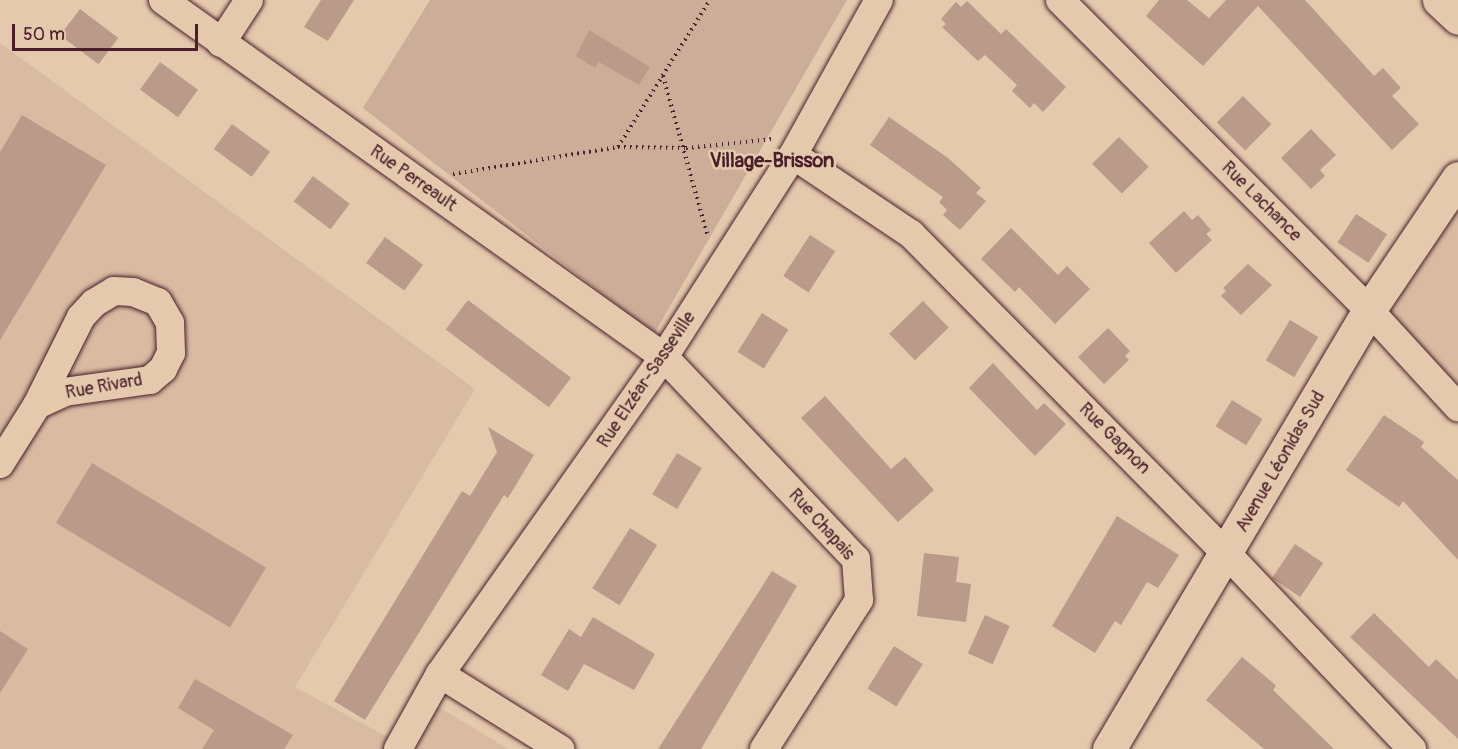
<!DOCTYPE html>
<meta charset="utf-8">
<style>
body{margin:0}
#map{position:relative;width:1458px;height:749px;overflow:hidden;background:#e5c9ac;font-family:Pangolin,sans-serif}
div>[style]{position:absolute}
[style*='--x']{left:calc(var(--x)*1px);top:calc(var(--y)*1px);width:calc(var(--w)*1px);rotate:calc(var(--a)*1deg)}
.built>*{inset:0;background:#d8bba1}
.green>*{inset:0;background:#ccad97}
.building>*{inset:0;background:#ba9a88;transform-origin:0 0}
.path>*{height:4px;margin-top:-2px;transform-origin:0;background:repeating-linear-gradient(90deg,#4a1f2b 0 1.5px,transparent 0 6px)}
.roads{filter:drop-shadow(0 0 2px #4a1f2b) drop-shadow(0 0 2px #4a1f2b)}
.street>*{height:28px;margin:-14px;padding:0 14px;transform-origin:14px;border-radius:14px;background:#e5c9ac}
.secondary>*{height:33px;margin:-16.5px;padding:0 16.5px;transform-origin:16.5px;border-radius:16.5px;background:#e5c9ac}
span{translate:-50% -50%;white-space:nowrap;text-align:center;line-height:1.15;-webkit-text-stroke:5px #e5c9ac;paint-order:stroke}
.street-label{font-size:18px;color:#4a1f2b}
.neighbourhood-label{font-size:20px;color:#4a1f2b;font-weight:700}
.scale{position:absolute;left:12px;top:24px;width:186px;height:27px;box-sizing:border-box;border:3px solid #4a1f2b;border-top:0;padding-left:8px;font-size:18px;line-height:21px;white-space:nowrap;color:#4a1f2b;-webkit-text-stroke:4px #e5c9ac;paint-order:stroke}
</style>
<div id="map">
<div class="built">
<div style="clip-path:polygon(0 43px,475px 389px,295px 687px,402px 745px,429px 701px,508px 749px,0 749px)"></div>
<div style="clip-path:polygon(1458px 204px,1458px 389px,1388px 312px)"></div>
</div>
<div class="green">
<div style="clip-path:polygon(430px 0,847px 0,654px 334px,363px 108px)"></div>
</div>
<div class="building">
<div style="clip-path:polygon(321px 0,354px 0,328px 41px,304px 27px)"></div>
<div style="clip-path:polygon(1159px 0,1187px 0,1209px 18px,1226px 0,1305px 0,1374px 76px,1383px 68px,1401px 88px,1392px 96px,1419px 124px,1392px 150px,1258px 6px,1203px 66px,1146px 16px)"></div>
<div style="clip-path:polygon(967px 1px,1001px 34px,1006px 29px,1066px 87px,1043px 112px,1034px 103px,1030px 108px,1012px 91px,1017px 85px,985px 55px,978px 61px,942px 27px,946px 24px,941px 19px,956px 2px,961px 7px)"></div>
<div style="left:80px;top:9px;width:48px;height:33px;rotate:37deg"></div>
<div style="clip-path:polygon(589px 30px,650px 67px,639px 85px,599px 62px,595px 68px,576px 56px)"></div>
<div style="left:160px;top:62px;width:47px;height:34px;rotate:36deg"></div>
<div style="left:1243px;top:96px;width:40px;height:37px;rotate:45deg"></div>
<div style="clip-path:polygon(22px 115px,106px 165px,0 340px,0 152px)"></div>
<div style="clip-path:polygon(889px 117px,948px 158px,981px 188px,976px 193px,986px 201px,960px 230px,943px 215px,947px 210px,939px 202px,943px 197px,870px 145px)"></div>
<div style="left:232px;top:124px;width:47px;height:31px;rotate:36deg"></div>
<div style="clip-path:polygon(1311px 129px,1336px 155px,1320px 170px,1325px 176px,1311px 189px,1281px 158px)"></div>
<div style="left:1119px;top:137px;width:42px;height:38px;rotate:45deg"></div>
<div style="left:313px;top:176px;width:46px;height:32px;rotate:37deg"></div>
<div style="clip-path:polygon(1184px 211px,1192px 220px,1198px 215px,1211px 230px,1206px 234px,1212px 240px,1176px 273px,1149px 243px)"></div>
<div style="left:1356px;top:214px;width:37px;height:34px;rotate:33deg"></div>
<div style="clip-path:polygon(1011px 228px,1058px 275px,1067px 266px,1090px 289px,1055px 324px,1019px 287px,1015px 292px,981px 259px)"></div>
<div style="left:810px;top:235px;width:30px;height:49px;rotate:33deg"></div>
<div style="left:385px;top:237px;width:47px;height:32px;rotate:36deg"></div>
<div style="clip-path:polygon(1248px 264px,1272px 285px,1241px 315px,1221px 296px,1226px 291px,1223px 288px)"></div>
<div style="left:468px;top:300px;width:129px;height:37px;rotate:37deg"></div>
<div style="left:923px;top:301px;width:37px;height:47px;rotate:46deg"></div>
<div style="left:762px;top:313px;width:31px;height:46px;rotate:32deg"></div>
<div style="left:1290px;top:320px;width:33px;height:47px;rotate:31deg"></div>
<div style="clip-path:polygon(1108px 328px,1130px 351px,1125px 356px,1129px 360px,1104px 384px,1078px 357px)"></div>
<div style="clip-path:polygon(993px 363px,1037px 410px,1044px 403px,1066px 424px,1035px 456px,969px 388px)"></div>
<div style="clip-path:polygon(825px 396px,891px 469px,905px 457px,934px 490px,898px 522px,801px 418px)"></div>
<div style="left:1232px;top:400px;width:36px;height:31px;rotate:32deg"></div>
<div style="clip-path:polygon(1384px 415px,1424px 442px,1421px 447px,1458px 480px,1458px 560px,1403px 501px,1399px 507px,1346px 470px)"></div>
<div style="clip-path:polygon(488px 427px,534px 455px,508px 498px,504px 495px,365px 720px,334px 701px,462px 491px,470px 496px,497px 452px)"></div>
<div style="left:677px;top:453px;width:29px;height:48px;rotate:31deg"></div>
<div style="left:92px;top:463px;width:203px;height:70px;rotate:31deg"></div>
<div style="clip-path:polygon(1117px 516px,1179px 555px,1158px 588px,1147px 582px,1121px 625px,1115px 621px,1095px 653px,1052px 626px)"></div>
<div style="left:630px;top:528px;width:32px;height:71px;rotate:32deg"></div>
<div style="left:1295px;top:544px;width:34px;height:41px;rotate:34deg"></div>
<div style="clip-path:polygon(924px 553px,959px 557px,956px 582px,971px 584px,966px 622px,917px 616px)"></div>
<div style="clip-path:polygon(772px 571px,797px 586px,701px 749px,658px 749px)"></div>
<div style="clip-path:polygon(1374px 613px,1429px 667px,1436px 659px,1458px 680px,1458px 739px,1350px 637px)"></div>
<div style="left:985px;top:615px;width:27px;height:42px;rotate:24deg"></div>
<div style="clip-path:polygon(593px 617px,655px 654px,634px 690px,584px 664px,568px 691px,541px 675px,569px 629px,581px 637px)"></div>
<div style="clip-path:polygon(0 631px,28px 649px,0 693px)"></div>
<div style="left:894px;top:646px;width:34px;height:50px;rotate:32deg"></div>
<div style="clip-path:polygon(1242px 657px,1272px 682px,1276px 686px,1273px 690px,1334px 749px,1264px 749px,1206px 700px)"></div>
<div style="clip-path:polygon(195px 679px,293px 735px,284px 749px,202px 749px,214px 730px,178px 708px)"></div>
</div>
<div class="path">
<div style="--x:663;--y:76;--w:167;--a:74.4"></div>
<div style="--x:618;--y:147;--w:173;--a:-58"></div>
<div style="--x:453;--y:174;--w:167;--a:-9.3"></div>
<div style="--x:618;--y:147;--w:68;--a:0.8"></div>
<div style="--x:686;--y:148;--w:87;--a:-5.9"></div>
</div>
<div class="roads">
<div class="street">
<div style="--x:163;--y:0;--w:615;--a:35.47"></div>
<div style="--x:664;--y:357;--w:279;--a:46.5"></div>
<div style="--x:856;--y:559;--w:41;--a:85.8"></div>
<div style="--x:859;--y:600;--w:177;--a:122.5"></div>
<div style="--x:1060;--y:0;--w:438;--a:45.1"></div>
<div style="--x:1369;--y:310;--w:132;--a:47.5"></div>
<div style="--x:221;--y:43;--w:51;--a:-56.9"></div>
<div style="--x:793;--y:155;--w:142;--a:33.8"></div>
<div style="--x:911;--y:234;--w:450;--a:45.4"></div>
<div style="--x:1227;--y:554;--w:269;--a:46.5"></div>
<div style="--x:0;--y:464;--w:70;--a:-57.9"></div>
<div style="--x:37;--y:405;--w:98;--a:-63.4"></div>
<div style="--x:81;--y:317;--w:19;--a:-47"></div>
<div style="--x:94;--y:303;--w:23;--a:-31"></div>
<div style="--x:114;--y:291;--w:19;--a:3"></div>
<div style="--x:133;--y:292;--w:27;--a:22"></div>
<div style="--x:158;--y:302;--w:24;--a:60"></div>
<div style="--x:170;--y:323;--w:30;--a:88"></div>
<div style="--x:171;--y:353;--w:18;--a:117"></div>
<div style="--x:163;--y:369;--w:17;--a:140"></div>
<div style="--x:150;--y:380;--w:86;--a:172"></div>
<div style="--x:65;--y:392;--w:31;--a:155"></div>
<div style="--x:440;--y:674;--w:142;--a:32"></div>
<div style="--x:398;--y:749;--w:86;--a:-60.8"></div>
<div style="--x:440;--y:674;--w:388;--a:-54.8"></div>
<div style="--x:664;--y:357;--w:240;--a:-57.4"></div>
<div style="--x:793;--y:155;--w:177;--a:-61"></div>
</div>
<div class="secondary">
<div style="--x:1439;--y:0;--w:26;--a:43"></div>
<div style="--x:1109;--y:749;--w:510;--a:-59.36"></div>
<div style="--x:1369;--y:310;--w:159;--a:-56"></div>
</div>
</div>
<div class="street-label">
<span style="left:413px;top:179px;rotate:35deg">Rue Perreault</span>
<span style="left:1261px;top:202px;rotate:45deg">Rue Lachance</span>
<span style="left:647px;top:380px;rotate:-56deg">Rue Elzéar-Sasseville</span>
<span style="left:104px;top:387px;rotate:-10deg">Rue Rivard</span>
<span style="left:1114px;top:439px;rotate:45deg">Rue Gagnon</span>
<span style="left:1281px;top:462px;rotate:-60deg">Avenue Léonidas Sud</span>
<span style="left:821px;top:525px;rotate:48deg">Rue Chapais</span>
</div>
<div class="neighbourhood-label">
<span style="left:772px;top:160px">Village-Brisson</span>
</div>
<div class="scale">50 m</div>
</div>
